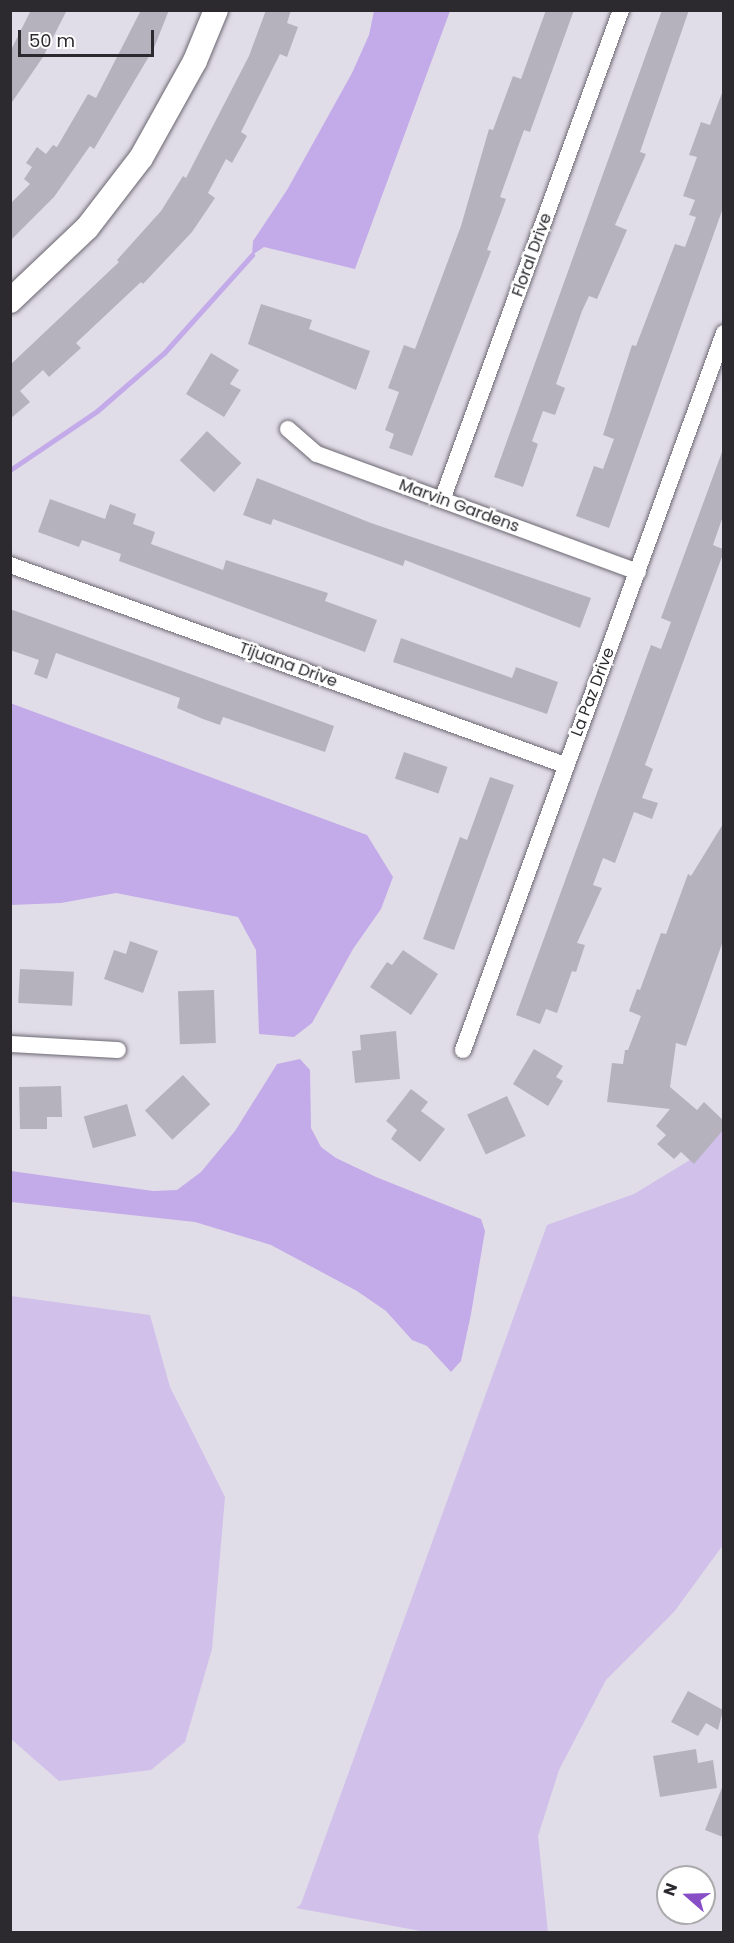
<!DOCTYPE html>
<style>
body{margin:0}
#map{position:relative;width:734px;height:1943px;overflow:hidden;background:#e1dde8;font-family:Poppins,sans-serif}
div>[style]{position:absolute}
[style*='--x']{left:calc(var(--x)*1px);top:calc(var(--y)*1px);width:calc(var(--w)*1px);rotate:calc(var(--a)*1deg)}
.green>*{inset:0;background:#d1c0ea}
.water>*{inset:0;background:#c3aae8}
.stream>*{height:5px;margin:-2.5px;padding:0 2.5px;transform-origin:2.5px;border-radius:2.5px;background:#c3aae8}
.building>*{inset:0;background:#b6b2bd;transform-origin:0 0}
.roads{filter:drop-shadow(0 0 2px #6b6771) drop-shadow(0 0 2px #6b6771)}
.street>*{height:16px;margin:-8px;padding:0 8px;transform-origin:8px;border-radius:8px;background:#fff}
.secondary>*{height:24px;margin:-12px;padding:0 12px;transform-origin:12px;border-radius:12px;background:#fff}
span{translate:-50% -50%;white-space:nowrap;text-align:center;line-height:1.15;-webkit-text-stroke:5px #fff;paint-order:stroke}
.street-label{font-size:16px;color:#2c2a2f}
.frame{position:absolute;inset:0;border:12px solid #2c2a2f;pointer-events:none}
.north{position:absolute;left:656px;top:1865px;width:60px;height:60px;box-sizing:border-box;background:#fff;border:2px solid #abaaac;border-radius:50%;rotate:290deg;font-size:16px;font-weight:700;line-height:24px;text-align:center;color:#2c2a2f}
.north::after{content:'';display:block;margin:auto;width:21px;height:27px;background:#884ec5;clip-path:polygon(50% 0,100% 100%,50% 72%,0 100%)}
.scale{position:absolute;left:18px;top:30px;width:136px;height:27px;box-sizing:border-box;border:3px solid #2c2a2f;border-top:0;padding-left:8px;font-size:18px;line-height:21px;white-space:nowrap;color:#2c2a2f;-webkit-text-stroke:4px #fff;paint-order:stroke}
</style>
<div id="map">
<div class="green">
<div style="clip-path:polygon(723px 1123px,723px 1545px,674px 1612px,606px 1680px,559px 1770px,538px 1836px,548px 1932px,426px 1932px,296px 1908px,301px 1904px,547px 1225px,634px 1194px,703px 1152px)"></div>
<div style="clip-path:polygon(11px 1296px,150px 1315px,170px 1387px,225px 1497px,212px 1649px,185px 1742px,151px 1770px,59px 1781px,11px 1739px)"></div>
</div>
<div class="water">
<div style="clip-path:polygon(374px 11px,450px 11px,355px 269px,264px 247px,252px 255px,253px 241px,287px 190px,352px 73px,369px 35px)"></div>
<div style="clip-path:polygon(10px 703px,367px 835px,393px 877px,381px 909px,353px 949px,312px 1023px,294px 1037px,259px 1034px,256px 950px,238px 917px,116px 893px,61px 903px,11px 905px)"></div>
<div style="clip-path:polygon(300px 1059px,310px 1070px,311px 1128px,321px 1147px,336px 1158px,376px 1177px,481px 1219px,485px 1231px,471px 1314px,461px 1361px,451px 1372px,427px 1346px,412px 1340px,386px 1311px,357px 1291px,271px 1245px,195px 1222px,11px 1202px,11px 1171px,153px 1191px,177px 1190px,201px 1172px,235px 1131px,277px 1064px)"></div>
</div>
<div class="stream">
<div style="--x:10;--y:470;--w:105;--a:-34.1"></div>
<div style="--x:97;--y:411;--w:89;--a:-40.9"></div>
<div style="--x:164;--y:353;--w:132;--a:-48.1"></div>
</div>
<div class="building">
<div style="clip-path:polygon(31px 10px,67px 10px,43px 57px,10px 105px,10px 52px)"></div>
<div style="clip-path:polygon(141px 10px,169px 10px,154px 48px,94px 149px,90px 146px,54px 197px,10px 241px,10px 204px,30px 184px,24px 179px,32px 167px,26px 163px,37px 147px,46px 154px,53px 145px,57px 147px,88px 94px,96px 98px)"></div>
<div style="clip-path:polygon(266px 10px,291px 10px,287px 23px,298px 27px,287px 57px,280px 54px,241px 132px,247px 136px,232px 163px,226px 159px,208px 193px,215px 198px,192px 232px,143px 284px,141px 282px,76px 343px,81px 348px,49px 377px,43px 370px,20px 391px,30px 402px,10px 419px,10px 365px,119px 262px,117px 260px,161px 211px,183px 176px,186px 178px,249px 56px)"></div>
<div style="clip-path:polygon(546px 10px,574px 10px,530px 132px,524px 130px,500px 197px,506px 199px,487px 250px,491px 251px,412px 456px,389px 448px,394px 434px,385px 430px,399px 392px,388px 388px,404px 345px,415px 349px,461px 226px,489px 129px,493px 130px,513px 76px,521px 79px)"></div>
<div style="clip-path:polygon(662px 10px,689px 10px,640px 152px,646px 154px,615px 225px,627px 230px,597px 299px,589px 296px,582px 311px,556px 384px,565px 388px,555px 415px,543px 411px,532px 441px,538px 444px,523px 487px,494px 477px)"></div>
<div style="clip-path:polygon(722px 93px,723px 208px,609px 528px,576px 516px,594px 466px,603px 469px,614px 439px,603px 435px,632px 345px,636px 346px,675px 244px,685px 247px,696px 217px,689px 215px,695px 200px,683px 196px,697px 157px,689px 155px,701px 122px,710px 125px)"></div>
<div style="clip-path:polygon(261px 304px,312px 320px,309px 329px,370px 351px,356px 390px,248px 344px)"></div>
<div style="clip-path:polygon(211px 353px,239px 370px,230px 384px,241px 390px,224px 417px,186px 394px)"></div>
<div style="left:207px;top:431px;width:47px;height:40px;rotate:43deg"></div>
<div style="clip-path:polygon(722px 452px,723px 516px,713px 545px,723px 549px,723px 554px,645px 765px,653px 769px,642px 798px,658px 803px,652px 819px,634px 812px,615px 863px,603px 858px,593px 885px,602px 888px,577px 943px,585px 945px,576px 972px,572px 971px,557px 1013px,546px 1009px,540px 1024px,516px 1015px,651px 645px,661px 649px,671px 622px,661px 618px)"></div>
<div style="clip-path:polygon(257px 478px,371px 523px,591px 598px,580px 628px,405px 560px,403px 566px,273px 519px,271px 525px,243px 515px)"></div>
<div style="clip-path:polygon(50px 499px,105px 519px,110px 504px,136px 514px,133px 524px,155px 532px,151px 544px,223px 570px,226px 560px,328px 593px,325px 601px,377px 620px,365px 652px,119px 561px,121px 554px,82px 540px,79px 547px,38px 532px)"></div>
<div style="clip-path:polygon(10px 609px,334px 726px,325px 752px,223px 717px,220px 725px,203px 719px,177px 708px,180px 698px,56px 653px,47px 679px,34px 674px,39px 660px,10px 650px)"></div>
<div style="clip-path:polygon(401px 638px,512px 678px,516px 667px,558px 682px,547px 714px,393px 662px)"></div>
<div style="left:404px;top:752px;width:46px;height:28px;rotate:19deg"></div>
<div style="clip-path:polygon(490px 777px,514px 785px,454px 950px,423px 939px,460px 837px,467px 840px)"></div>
<div style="clip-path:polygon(723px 824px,723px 941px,686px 1046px,676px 1043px,670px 1087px,697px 1110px,704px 1102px,723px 1120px,723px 1130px,694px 1164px,681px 1152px,674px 1159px,657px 1144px,666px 1135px,656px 1126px,670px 1109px,607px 1102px,612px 1063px,623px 1064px,625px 1050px,628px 1050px,641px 1016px,629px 1011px,637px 989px,640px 990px,661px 933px,666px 934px,688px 874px,691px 876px)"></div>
<div style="clip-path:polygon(130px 941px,158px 951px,143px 993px,104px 979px,114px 950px,126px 954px)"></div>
<div style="clip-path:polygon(403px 950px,438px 974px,411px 1015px,370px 987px,387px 962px,392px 965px)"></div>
<div style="left:20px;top:969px;width:54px;height:34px;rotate:3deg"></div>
<div style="left:214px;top:990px;width:53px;height:36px;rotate:88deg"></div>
<div style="clip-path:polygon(396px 1031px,400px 1079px,355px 1083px,352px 1051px,361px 1050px,360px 1035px)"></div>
<div style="clip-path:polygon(534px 1049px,563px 1066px,556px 1077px,563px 1081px,548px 1106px,513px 1084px)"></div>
<div style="left:183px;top:1075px;width:40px;height:52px;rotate:47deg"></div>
<div style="clip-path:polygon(61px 1086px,62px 1117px,47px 1117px,47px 1129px,20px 1129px,19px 1087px)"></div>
<div style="clip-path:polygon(411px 1089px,428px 1102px,421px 1111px,445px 1129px,420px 1162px,391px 1139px,397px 1130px,386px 1121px)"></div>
<div style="left:507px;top:1096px;width:44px;height:44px;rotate:65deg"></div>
<div style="left:127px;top:1104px;width:33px;height:45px;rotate:74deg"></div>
<div style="clip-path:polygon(688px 1691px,723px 1710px,718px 1730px,706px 1723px,698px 1736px,671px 1722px)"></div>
<div style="clip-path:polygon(696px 1749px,698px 1763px,713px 1760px,717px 1788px,660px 1797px,653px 1756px)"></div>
<div style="clip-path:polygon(723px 1785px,723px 1837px,705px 1830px)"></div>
</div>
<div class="roads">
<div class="street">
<div style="--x:288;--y:429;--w:38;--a:41"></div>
<div style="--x:317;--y:454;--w:342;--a:20.2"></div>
<div style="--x:442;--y:500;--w:522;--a:-69.93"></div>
<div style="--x:10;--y:565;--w:590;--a:19.82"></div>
<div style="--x:10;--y:1044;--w:108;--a:3.2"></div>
<div style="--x:463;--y:1050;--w:763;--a:-70"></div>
</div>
<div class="secondary">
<div style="--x:10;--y:301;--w:106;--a:-43.5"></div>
<div style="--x:87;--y:228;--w:88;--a:-52.4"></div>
<div style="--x:141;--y:158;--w:111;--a:-60.9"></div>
<div style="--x:195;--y:61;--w:55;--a:-67.6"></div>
</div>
</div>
<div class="street-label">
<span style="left:532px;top:255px;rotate:-70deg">Floral Drive</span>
<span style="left:459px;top:506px;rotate:20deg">Marvin Gardens</span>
<span style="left:288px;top:665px;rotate:20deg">Tijuana Drive</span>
<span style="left:593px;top:692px;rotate:-69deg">La Paz Drive</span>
</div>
<div class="frame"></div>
<div class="north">N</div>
<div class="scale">50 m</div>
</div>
